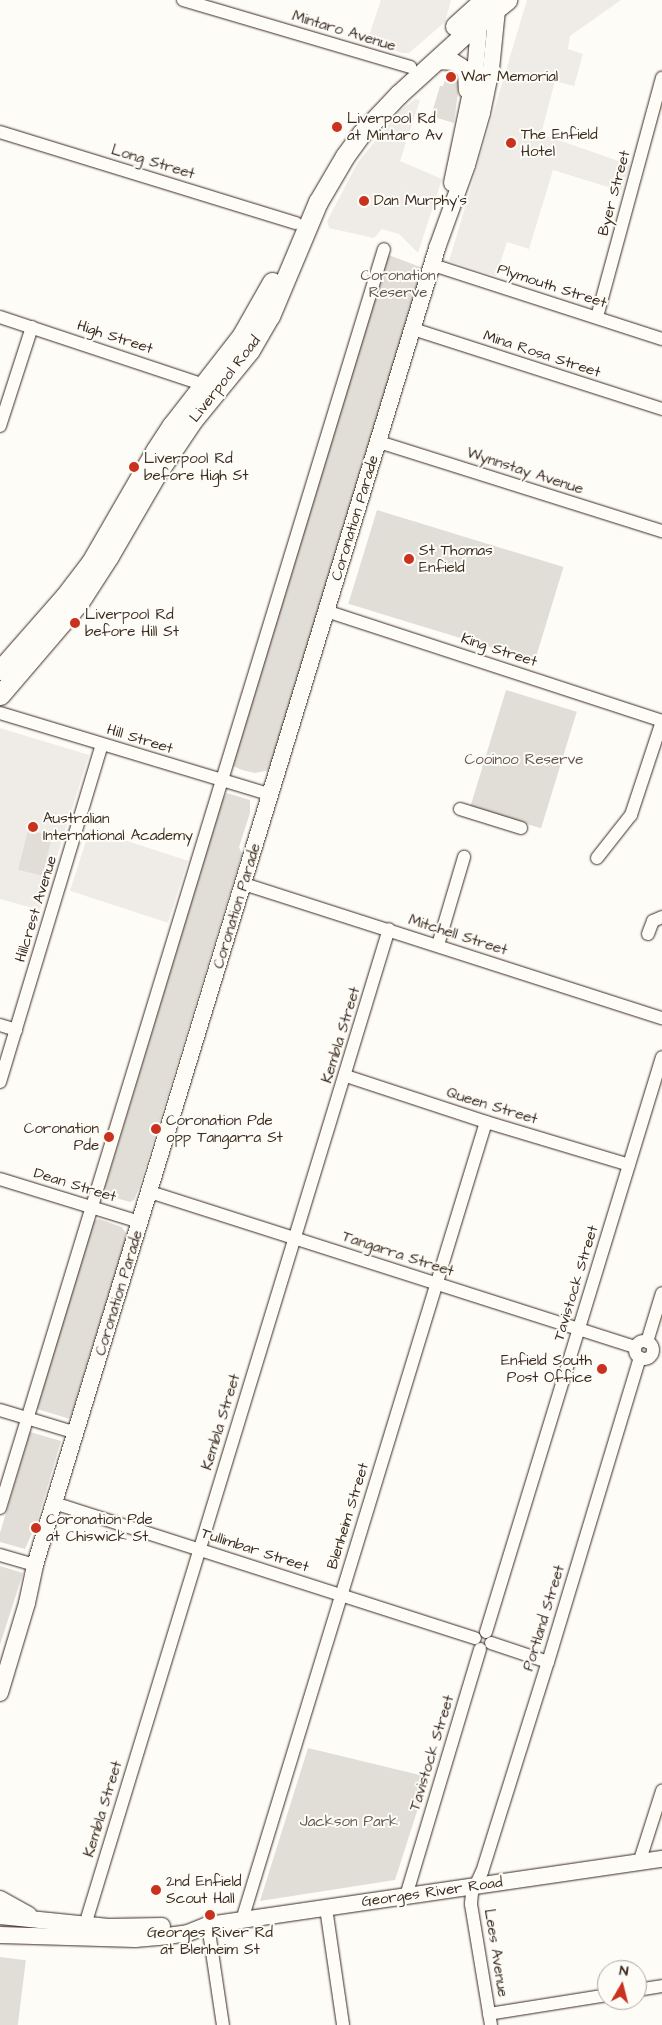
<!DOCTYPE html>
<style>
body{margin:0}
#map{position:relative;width:662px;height:2025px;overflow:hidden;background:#fdfcf7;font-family:"Architects Daughter",sans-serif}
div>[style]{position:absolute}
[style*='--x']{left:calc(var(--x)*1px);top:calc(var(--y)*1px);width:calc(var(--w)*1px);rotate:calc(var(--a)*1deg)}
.built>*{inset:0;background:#efece7;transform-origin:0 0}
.green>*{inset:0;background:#e1ded7;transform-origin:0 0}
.roads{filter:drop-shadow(0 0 1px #3b2a1e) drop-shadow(0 0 1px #3b2a1e)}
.minor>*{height:12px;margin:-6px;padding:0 6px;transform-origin:6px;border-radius:6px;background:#fdfcf7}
.minor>.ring{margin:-6px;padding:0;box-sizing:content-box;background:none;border:12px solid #fdfcf7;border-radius:50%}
.major>*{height:16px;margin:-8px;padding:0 8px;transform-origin:8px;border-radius:8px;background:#fdfcf7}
.highway>*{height:19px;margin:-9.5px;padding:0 9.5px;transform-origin:9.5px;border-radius:9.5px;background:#fdfcf7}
.dots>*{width:14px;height:14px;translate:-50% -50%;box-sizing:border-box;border:2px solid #fdfcf7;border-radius:50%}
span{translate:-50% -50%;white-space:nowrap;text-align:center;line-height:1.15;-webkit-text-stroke:4px #fdfcf7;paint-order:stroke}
.street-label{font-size:15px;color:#3b2a1e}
.poi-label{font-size:15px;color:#3b2a1e}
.left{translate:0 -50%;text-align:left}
.right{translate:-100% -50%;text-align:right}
.park-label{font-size:15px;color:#64574c}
.north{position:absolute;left:597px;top:1960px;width:50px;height:50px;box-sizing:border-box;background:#fdfcf7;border:1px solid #afa8a0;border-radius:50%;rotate:8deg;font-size:14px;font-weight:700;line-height:20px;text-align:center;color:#3b2a1e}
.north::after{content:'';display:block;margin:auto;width:18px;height:22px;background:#c8321e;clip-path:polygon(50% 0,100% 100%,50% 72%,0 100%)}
</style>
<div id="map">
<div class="built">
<div style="clip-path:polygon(381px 0,451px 0,445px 22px,409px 53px,402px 53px,367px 42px)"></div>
<div style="clip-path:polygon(527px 0,621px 0,570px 36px,568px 49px,583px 54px,574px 86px,555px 81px,541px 134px,630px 165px,621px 191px,553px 170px,529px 249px,507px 242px,496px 276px,449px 261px)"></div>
<div style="clip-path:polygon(415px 99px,420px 100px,400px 161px,442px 179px,418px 253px,399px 234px,382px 229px,374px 238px,329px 228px,327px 221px,358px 162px,399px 112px)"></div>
<div style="clip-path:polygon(0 728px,89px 755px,40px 910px,0 899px)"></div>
<div style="left:90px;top:829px;width:103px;height:65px;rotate:18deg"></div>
</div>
<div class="green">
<div style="clip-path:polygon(451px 71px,456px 72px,460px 76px,454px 123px,431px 116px,440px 86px,443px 86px,447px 75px)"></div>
<div style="clip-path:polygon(386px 254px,423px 268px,330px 579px,269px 770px,255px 773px,242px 770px,233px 766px)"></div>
<div style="left:377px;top:510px;width:195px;height:98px;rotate:17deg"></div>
<div style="left:506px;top:690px;width:74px;height:122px;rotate:17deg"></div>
<div style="clip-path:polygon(227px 793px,250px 800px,250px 813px,239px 847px,242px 854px,139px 1188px,134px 1200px,130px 1202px,109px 1196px,105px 1187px,223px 798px)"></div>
<div style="left:28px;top:830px;width:25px;height:41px;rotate:14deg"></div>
<div style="clip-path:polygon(99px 1219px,122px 1227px,127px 1235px,70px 1419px,37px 1409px,93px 1221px)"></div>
<div style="clip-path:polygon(30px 1432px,61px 1441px,37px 1522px,25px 1549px,0 1542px,0 1533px)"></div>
<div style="clip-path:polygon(0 1566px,23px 1573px,0 1645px)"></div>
<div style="clip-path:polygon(308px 1748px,428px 1777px,395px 1880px,260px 1901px)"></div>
<div style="left:0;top:1957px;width:26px;height:68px;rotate:7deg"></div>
</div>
<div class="roads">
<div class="minor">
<div style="--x:183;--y:0;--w:237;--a:16.4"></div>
<div style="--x:0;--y:132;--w:310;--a:17.1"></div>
<div style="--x:433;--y:265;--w:241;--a:17.9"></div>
<div style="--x:0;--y:317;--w:222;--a:18.4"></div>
<div style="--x:597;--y:317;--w:248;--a:-74.8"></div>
<div style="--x:413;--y:329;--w:262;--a:17.8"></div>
<div style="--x:0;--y:426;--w:104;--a:-72.1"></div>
<div style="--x:379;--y:442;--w:297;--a:17.5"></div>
<div style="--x:326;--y:611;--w:354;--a:18.1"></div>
<div style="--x:0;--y:713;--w:283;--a:16.8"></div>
<div style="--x:460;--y:809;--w:64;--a:17.3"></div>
<div style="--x:597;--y:858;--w:55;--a:-51.7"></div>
<div style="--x:631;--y:815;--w:99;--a:-71.7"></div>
<div style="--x:244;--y:884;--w:439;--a:17.8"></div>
<div style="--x:648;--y:934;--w:14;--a:-69"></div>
<div style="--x:653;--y:921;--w:10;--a:-24"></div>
<div style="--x:438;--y:945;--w:92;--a:-73.5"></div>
<div style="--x:0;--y:1025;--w:17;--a:17"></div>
<div style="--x:346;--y:1076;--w:147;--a:18.2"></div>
<div style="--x:486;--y:1122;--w:149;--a:16.7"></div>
<div style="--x:0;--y:1082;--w:352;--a:-73.2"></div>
<div style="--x:0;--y:1179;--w:146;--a:17.1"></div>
<div style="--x:150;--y:1192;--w:509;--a:17.72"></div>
<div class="ring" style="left:635px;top:1341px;width:6px;height:6px"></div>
<div style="--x:647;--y:1342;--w:51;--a:-73"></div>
<div style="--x:0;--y:1410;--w:79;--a:16.8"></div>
<div style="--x:54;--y:1503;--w:442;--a:17.8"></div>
<div style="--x:0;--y:1508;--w:1316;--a:-73.04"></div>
<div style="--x:0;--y:1555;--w:36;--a:16"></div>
<div style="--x:486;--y:1632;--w:601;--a:-72.98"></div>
<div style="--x:491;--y:1643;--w:60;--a:18.4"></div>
<div style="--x:639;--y:1863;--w:76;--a:-72.3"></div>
<div style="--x:406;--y:1896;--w:258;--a:-73.3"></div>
<div style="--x:326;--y:1908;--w:118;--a:81.7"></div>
<div style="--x:242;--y:1920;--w:834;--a:-73"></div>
<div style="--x:85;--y:1925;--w:1041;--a:-73.03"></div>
<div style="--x:208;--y:1925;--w:101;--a:81.5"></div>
<div style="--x:637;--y:1990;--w:25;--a:-9"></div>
<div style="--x:489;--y:2014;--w:120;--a:-9.1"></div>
<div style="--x:491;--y:2025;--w:123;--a:-99.4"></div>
<div style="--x:471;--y:1904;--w:11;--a:-85"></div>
<div style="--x:472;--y:1893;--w:23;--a:-65"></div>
<div style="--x:482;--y:1872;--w:220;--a:-72.6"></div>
<div style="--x:548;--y:1662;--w:318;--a:-73.2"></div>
</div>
<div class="major">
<div style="--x:435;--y:61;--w:19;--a:3"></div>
<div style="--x:454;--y:62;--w:9;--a:32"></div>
<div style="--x:462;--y:67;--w:7;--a:56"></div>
<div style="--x:466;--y:73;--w:17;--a:87"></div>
<div style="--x:452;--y:183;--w:112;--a:-78.2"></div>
<div style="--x:475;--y:73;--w:58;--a:-85.1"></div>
<div style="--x:0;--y:1693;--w:94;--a:-73.3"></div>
<div style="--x:27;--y:1603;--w:39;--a:-78"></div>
<div style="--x:35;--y:1565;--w:552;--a:-73.04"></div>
<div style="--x:196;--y:1037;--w:825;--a:-73.01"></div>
<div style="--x:437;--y:248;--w:88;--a:-70.1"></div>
<div style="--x:467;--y:165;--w:54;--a:-73.9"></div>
<div style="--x:482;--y:113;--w:45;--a:-78.4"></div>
<div style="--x:491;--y:69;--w:69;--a:-84.2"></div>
<div style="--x:0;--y:1899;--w:33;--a:29"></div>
<div style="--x:0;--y:1916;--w:109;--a:5.8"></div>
<div style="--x:108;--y:1927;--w:54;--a:-1.1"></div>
<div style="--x:0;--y:1935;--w:135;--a:1.7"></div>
<div style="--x:135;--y:1939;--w:32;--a:-5"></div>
<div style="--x:167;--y:1936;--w:21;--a:-8"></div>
<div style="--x:188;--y:1933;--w:22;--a:-22"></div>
<div style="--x:208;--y:1925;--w:459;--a:-8.3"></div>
</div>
<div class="highway">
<div style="--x:455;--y:26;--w:39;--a:-42"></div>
<div style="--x:0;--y:670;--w:98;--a:-48.7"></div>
<div style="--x:65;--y:596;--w:43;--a:-52.6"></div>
<div style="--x:91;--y:562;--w:128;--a:-60"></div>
<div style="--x:155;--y:451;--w:31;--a:-57"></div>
<div style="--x:172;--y:425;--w:114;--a:-52.1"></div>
<div style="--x:242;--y:335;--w:61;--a:-60.5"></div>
<div style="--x:0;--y:695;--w:120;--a:-49.4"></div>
<div style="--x:78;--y:604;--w:57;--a:-57.1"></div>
<div style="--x:109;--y:556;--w:94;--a:-59.9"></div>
<div style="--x:156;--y:475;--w:66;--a:-56.1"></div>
<div style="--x:193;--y:420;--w:90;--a:-50.8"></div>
<div style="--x:250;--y:350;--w:39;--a:-60"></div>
<div style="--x:270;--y:316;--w:124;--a:-67.2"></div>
<div style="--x:318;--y:202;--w:53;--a:-59.6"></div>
<div style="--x:345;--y:156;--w:29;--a:-54"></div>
<div style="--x:362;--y:133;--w:54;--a:-46.5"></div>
<div style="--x:399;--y:94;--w:91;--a:-42.3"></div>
<div style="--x:466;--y:33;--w:53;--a:-38.8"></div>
</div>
</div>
<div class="dots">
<div style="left:451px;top:77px;background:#c8321e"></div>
<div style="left:337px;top:127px;background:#c8321e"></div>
<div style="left:511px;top:143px;background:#c8321e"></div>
<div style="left:364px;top:201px;background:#c8321e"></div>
<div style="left:134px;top:467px;background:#c8321e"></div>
<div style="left:409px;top:559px;background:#c8321e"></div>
<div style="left:75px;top:623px;background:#c8321e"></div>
<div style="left:33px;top:827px;background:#c8321e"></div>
<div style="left:156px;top:1129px;background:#c8321e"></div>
<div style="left:109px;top:1137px;background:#c8321e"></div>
<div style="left:602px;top:1369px;background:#c8321e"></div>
<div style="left:36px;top:1528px;background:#c8321e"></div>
<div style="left:156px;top:1890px;background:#c8321e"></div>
<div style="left:210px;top:1915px;background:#c8321e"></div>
</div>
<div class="street-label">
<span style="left:344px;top:31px;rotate:17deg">Mintaro Avenue</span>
<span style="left:153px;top:162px;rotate:17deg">Long Street</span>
<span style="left:614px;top:193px;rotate:-75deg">Byer Street</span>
<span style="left:552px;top:286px;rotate:18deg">Plymouth Street</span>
<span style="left:115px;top:337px;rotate:18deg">High Street</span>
<span style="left:542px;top:354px;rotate:18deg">Mina Rosa Street</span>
<span style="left:225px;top:379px;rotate:-52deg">Liverpool Road</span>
<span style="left:525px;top:471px;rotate:18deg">Wynnstay Avenue</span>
<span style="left:355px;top:518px;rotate:-73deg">Coronation Parade</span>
<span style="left:499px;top:650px;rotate:18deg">King Street</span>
<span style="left:140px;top:739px;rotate:17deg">Hill Street</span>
<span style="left:237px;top:906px;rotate:-73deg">Coronation Parade</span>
<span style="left:36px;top:909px;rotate:-73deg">Hillcrest Avenue</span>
<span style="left:458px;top:935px;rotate:18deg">Mitchell Street</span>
<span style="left:341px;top:1035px;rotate:-73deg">Kembla Street</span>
<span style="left:492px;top:1106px;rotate:17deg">Queen Street</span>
<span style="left:75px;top:1185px;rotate:17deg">Dean Street</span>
<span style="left:398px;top:1254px;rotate:18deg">Tangarra Street</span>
<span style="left:576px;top:1283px;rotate:-73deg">Tavistock Street</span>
<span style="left:119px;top:1293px;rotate:-73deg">Coronation Parade</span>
<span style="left:221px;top:1422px;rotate:-73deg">Kembla Street</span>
<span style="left:348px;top:1516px;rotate:-73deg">Blenheim Street</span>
<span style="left:255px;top:1550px;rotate:18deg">Tullimbar Street</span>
<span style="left:544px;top:1618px;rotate:-73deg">Portland Street</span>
<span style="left:432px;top:1753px;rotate:-73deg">Tavistock Street</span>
<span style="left:103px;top:1809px;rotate:-73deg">Kembla Street</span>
<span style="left:432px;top:1892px;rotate:-8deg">Georges River Road</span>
<span style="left:496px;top:1953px;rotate:81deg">Lees Avenue</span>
</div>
<div class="poi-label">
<span class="left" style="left:461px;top:77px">War Memorial</span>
<span class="left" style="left:347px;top:127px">Liverpool Rd<br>at Mintaro Av</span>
<span class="left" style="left:521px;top:143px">The Enfield<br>Hotel</span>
<span class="left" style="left:374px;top:201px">Dan Murphy's</span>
<span class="left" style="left:144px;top:467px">Liverpool Rd<br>before High St</span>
<span class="left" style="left:419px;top:559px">St Thomas<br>Enfield</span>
<span class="left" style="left:85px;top:623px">Liverpool Rd<br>before Hill St</span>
<span class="left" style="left:43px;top:827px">Australian<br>International Academy</span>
<span class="left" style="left:166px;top:1129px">Coronation Pde<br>opp Tangarra St</span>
<span class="right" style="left:99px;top:1137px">Coronation<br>Pde</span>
<span class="right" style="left:592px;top:1369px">Enfield South<br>Post Office</span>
<span class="left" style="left:46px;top:1528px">Coronation Pde<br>at Chiswick St</span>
<span class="left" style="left:166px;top:1890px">2nd Enfield<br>Scout Hall</span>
<span style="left:210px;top:1941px">Georges River Rd<br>at Blenheim St</span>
</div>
<div class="park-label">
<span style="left:398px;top:284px">Coronation<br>Reserve</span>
<span style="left:524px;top:760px">Cooinoo Reserve</span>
<span style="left:349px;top:1822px">Jackson Park</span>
</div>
<div class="north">N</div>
</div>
